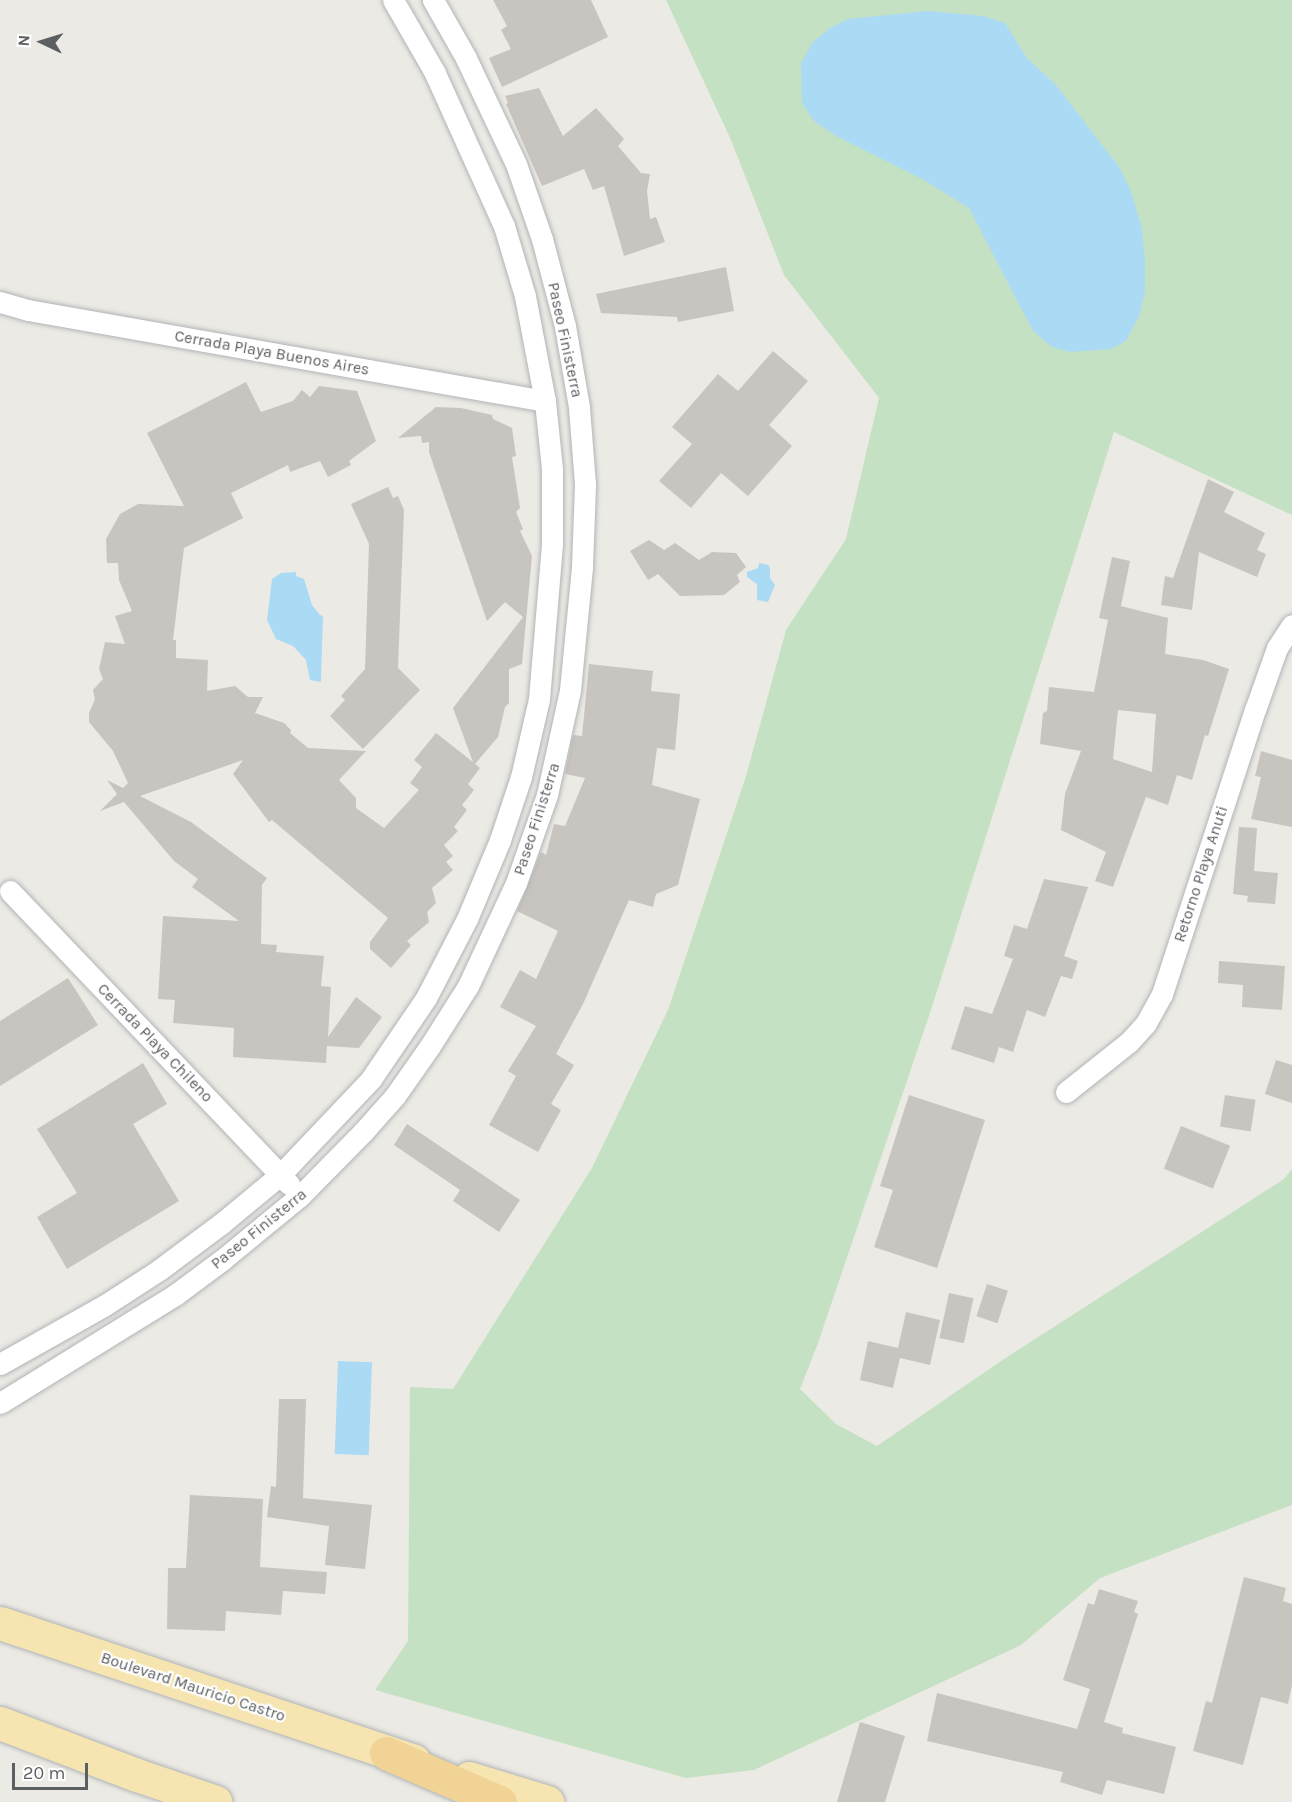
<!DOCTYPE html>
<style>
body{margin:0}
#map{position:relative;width:1292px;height:1802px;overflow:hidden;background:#eceae4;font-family:Karla,sans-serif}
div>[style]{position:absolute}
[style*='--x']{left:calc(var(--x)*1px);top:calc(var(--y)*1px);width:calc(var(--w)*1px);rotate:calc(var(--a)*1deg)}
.green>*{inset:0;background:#c5e1c3}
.water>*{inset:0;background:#abdaf5;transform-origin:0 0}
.building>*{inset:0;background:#c8c5c0;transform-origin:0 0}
.roads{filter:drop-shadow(0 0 2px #b1b4b7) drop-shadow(0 0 2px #b1b4b7)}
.street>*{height:21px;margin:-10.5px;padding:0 10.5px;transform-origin:10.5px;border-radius:10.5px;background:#fff}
.primary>*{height:33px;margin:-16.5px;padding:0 16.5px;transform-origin:16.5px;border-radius:16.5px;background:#f6e5b0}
.highway>*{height:33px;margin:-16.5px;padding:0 16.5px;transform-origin:16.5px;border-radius:16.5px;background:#f1d396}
span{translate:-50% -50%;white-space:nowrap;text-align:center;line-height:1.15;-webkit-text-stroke:4.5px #fff;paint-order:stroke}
.street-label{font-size:16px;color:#5c5f62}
.north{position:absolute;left:12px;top:12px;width:60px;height:60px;-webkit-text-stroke:4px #fff;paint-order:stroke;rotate:274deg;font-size:16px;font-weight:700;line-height:24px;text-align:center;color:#5c5f62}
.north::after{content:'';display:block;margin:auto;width:21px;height:27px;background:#5c5f62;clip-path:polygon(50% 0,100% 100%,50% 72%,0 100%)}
.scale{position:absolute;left:12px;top:1763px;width:76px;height:27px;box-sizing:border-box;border:3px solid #5c5f62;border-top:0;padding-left:8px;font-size:18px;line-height:21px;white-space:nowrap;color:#5c5f62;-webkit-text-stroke:4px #fff;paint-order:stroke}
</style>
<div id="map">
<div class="green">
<div style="clip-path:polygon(666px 0,1292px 0,1292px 515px,1114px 432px,931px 1010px,818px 1343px,800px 1389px,836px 1424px,877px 1446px,1001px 1361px,1284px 1179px,1292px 1169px,1292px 1505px,1100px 1578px,1021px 1645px,754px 1770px,686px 1778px,375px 1690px,408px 1641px,410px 1387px,453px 1389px,592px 1168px,668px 1010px,746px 776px,786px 630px,846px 539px,879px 398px,784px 275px,731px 140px)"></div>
</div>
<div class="water">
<div style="clip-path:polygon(928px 11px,983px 16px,1005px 23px,1027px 58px,1056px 85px,1119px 167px,1131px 191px,1142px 229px,1145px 259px,1145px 291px,1139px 316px,1126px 341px,1111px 349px,1070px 352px,1052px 347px,1033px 331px,969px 208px,922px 179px,836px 136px,814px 121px,802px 103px,801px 63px,812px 43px,830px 28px,848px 19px)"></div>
<div style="clip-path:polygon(759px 563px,768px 565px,770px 568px,770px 578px,775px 585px,768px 602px,757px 600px,757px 584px,747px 577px,747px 572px,758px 568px)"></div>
<div style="clip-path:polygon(296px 572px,296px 576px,304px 579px,312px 605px,320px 615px,323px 616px,321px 682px,310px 680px,306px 660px,293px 646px,276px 639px,267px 620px,272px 579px,281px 573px)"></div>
<div style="left:338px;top:1361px;width:34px;height:93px;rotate:2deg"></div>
</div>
<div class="building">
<div style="clip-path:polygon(493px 0,591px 0,608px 37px,502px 87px,489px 58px,511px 49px,501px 30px,507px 26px)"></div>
<div style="clip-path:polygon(539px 88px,563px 136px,596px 108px,624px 139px,618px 146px,641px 173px,650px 174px,647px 191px,650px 219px,656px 217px,665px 242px,624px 256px,604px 186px,593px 190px,584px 169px,542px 186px,506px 104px,508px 103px,505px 96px)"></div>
<div style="clip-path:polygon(726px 267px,734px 311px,678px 322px,677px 317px,601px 313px,596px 294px)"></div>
<div style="clip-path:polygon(773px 351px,808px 381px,769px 425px,792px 446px,748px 496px,721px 473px,691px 508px,659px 481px,692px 444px,672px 427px,718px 374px,738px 391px)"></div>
<div style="clip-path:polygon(246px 382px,261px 412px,293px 401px,302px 390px,310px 397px,319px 386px,357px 391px,376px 441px,349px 461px,351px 465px,328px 477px,320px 461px,290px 472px,288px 465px,231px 493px,243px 518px,184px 548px,173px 640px,176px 640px,176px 658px,208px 660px,207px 691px,235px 686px,248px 697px,263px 697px,255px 713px,284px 723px,291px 730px,290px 733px,308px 748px,366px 751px,339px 780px,356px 798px,356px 808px,384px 828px,419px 790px,410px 783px,422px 767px,414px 760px,436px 733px,473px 762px,453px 708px,523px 617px,505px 602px,487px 621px,429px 452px,429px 442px,422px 443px,421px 436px,398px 438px,436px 407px,461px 408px,492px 415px,493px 419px,512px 428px,516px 456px,512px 457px,520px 508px,516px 512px,523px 529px,520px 531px,532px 556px,522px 664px,509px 669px,509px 703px,505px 707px,498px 737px,475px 764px,480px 768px,468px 784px,474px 790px,462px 805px,467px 810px,454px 827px,458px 831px,444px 845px,453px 856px,446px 862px,453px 870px,432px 888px,436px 903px,427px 912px,429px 922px,407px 941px,411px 945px,391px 968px,370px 949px,370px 942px,388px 918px,272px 820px,269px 822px,233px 774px,243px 760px,140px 796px,191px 822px,267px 878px,262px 885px,261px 944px,277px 945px,276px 952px,324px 956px,321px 986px,331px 987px,328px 1037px,356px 997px,382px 1017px,359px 1048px,327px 1046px,326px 1063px,233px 1057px,234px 1028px,173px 1023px,175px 1000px,158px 999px,163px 916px,239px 921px,192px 887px,198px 879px,174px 861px,124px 802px,100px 811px,117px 794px,107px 780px,123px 788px,128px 783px,113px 751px,89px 722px,89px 713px,95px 699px,93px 690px,103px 679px,99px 669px,105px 642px,125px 644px,115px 616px,132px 611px,119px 580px,118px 563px,107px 563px,106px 539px,120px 514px,138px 504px,184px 506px,147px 433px)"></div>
<div style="clip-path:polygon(1208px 479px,1234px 492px,1224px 512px,1265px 533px,1257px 550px,1266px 554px,1257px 577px,1199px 552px,1192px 610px,1161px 605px,1165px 576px,1173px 578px)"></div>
<div style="clip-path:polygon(388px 487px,393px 498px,398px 496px,404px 510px,398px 668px,420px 690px,363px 749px,330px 716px,345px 700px,341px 696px,365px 669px,369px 544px,351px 504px)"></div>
<div style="clip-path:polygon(649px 540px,664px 550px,675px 543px,699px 560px,712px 552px,736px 553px,746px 567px,737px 575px,740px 582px,724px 595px,680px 596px,658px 574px,648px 580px,630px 551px)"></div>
<div style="clip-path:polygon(evenodd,1112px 557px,1130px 561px,1121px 606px,1168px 618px,1165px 654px,1203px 660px,1229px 669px,1208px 736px,1205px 735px,1192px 780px,1177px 775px,1168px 805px,1146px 797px,1113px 887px,1095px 881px,1106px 852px,1061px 830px,1065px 794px,1081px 751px,1040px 744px,1043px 713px,1047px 711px,1049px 687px,1094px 692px,1108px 620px,1099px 618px,1112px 557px,1118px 710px,1156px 714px,1152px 772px,1113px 759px,1118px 710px)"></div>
<div style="clip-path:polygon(589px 664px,653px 671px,651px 691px,680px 694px,675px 750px,657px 748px,652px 785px,700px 799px,678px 885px,656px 894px,653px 907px,629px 900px,583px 1004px,556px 1054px,574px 1065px,551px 1104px,561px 1110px,538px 1152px,489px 1125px,516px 1076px,508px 1071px,536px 1026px,500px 1007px,520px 970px,536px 979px,558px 931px,517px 911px,541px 852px,546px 855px,554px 824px,565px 826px,585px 778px,565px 774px,573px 735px,582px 736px)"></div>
<div style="clip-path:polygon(1261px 751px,1292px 760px,1292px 827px,1251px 819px,1261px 777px,1255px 776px)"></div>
<div style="clip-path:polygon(1239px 827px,1257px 828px,1254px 871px,1278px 873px,1275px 904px,1247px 902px,1248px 896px,1233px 894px)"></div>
<div style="clip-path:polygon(1044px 879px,1088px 887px,1064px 956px,1078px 961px,1072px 979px,1061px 976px,1045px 1017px,1027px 1010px,1013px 1052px,999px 1047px,994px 1063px,951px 1049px,965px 1006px,992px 1014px,1013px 959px,1004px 956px,1014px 925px,1027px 929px)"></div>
<div style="clip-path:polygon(1219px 961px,1285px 966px,1282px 1010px,1242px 1007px,1243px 985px,1218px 983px)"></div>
<div style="clip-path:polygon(68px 978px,98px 1025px,0 1086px,0 1021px)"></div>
<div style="clip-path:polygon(1276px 1060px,1292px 1065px,1292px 1103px,1265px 1094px)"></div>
<div style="clip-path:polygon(143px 1063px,167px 1104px,133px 1124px,179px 1201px,67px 1269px,37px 1217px,77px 1193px,37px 1129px)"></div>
<div style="clip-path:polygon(909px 1095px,985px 1120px,937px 1268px,874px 1247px,893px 1190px,880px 1186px)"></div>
<div style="left:1225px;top:1095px;width:31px;height:32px;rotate:9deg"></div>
<div style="clip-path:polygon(407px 1124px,520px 1200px,499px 1232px,453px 1201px,460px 1190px,394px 1145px)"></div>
<div style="left:1181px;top:1126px;width:53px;height:46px;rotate:22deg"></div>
<div style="left:987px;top:1284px;width:22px;height:34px;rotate:18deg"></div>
<div style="left:949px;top:1293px;width:25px;height:46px;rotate:12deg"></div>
<div style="clip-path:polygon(906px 1312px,940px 1320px,930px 1365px,900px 1358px,893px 1388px,860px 1380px,868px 1341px,898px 1348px)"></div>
<div style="clip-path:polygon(279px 1399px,306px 1399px,303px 1498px,372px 1505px,365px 1569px,325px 1565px,329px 1526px,267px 1517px,271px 1486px,276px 1487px)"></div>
<div style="clip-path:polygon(190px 1495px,263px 1499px,260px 1567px,327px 1572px,325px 1594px,283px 1591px,281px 1615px,226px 1611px,225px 1631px,167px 1629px,168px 1568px,186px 1568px)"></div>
<div style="clip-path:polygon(1244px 1577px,1286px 1588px,1283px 1601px,1292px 1604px,1292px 1685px,1288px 1704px,1261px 1697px,1243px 1765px,1193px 1751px,1206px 1701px,1212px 1703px)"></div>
<div style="clip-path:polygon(1099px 1589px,1138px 1601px,1134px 1612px,1138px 1614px,1104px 1722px,1123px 1728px,1122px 1733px,1176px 1747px,1164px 1794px,1107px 1780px,1102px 1795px,1060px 1782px,1063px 1772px,927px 1741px,937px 1693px,1077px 1729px,1090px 1689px,1063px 1680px,1088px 1603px,1094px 1605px)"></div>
<div style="clip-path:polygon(860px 1722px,905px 1736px,885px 1802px,837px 1802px)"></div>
</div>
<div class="roads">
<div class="street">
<div style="--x:0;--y:302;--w:29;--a:16"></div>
<div style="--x:28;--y:310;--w:525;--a:9.98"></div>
<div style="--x:10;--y:891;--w:405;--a:46.4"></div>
<div style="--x:1066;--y:1092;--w:80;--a:-38.4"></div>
<div style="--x:1129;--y:1042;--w:25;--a:-48"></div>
<div style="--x:1146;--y:1023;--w:33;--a:-61"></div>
<div style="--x:1162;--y:994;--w:299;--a:-71.9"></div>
<div style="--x:1255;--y:710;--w:66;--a:-70.5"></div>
<div style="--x:1277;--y:648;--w:27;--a:-57"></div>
<div style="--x:0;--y:1364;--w:120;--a:-29.3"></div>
<div style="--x:105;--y:1305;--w:64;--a:-32.9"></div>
<div style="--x:159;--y:1270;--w:79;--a:-36.7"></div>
<div style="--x:222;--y:1223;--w:77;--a:-39.7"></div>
<div style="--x:281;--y:1174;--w:131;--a:-46.5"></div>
<div style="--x:371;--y:1079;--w:98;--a:-55.8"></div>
<div style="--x:426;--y:998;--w:89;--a:-62.6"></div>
<div style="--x:467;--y:919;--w:86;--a:-67.3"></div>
<div style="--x:500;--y:840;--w:66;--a:-71.6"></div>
<div style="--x:521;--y:777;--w:80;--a:-77"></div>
<div style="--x:539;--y:699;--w:157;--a:-85.2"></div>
<div style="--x:552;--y:543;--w:74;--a:-90"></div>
<div style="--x:552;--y:469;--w:68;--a:-95.9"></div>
<div style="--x:545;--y:401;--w:107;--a:-100.8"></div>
<div style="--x:525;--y:296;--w:73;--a:-106.7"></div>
<div style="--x:504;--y:226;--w:168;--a:-114.3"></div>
<div style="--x:435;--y:73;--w:84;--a:-119.9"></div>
<div style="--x:0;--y:1403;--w:206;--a:-31.7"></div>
<div style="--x:175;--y:1295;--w:59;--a:-36.7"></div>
<div style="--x:222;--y:1260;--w:101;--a:-39.4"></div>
<div style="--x:300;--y:1196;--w:90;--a:-45.5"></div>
<div style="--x:363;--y:1132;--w:48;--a:-48.4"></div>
<div style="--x:395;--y:1096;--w:61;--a:-55"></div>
<div style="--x:430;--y:1046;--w:71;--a:-57.7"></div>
<div style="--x:468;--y:986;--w:114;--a:-65"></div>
<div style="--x:516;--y:883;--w:93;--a:-70.6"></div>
<div style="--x:547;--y:795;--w:107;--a:-77.6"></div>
<div style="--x:570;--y:690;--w:124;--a:-84.4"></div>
<div style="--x:582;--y:567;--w:83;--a:-87.9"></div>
<div style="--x:585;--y:484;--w:77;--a:-94.5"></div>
<div style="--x:579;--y:407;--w:82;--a:-99.8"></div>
<div style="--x:565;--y:326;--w:90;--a:-104.8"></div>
<div style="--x:542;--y:239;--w:79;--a:-109.1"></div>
<div style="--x:516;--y:164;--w:117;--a:-115.3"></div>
<div style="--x:466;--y:58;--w:67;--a:-119.6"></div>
</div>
<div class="primary">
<div style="--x:0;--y:1623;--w:436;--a:18.4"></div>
<div style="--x:0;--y:1723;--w:147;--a:20.8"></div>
<div style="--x:137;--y:1775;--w:83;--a:18.9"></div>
<div style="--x:469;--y:1778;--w:82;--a:17.1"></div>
</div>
<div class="highway">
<div style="--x:386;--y:1753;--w:124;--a:23.3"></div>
</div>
</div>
<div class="street-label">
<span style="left:565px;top:340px;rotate:78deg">Paseo Finisterra</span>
<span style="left:272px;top:353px;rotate:10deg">Cerrada Playa Buenos Aires</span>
<span style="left:537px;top:819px;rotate:-72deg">Paseo Finisterra</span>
<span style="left:1201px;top:874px;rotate:-72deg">Retorno Playa Anuti</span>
<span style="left:155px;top:1043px;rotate:46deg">Cerrada Playa Chileno</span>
<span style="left:259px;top:1229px;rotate:-39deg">Paseo Finisterra</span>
<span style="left:193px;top:1687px;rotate:18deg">Boulevard Mauricio Castro</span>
</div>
<div class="north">N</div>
<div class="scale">20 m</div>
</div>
